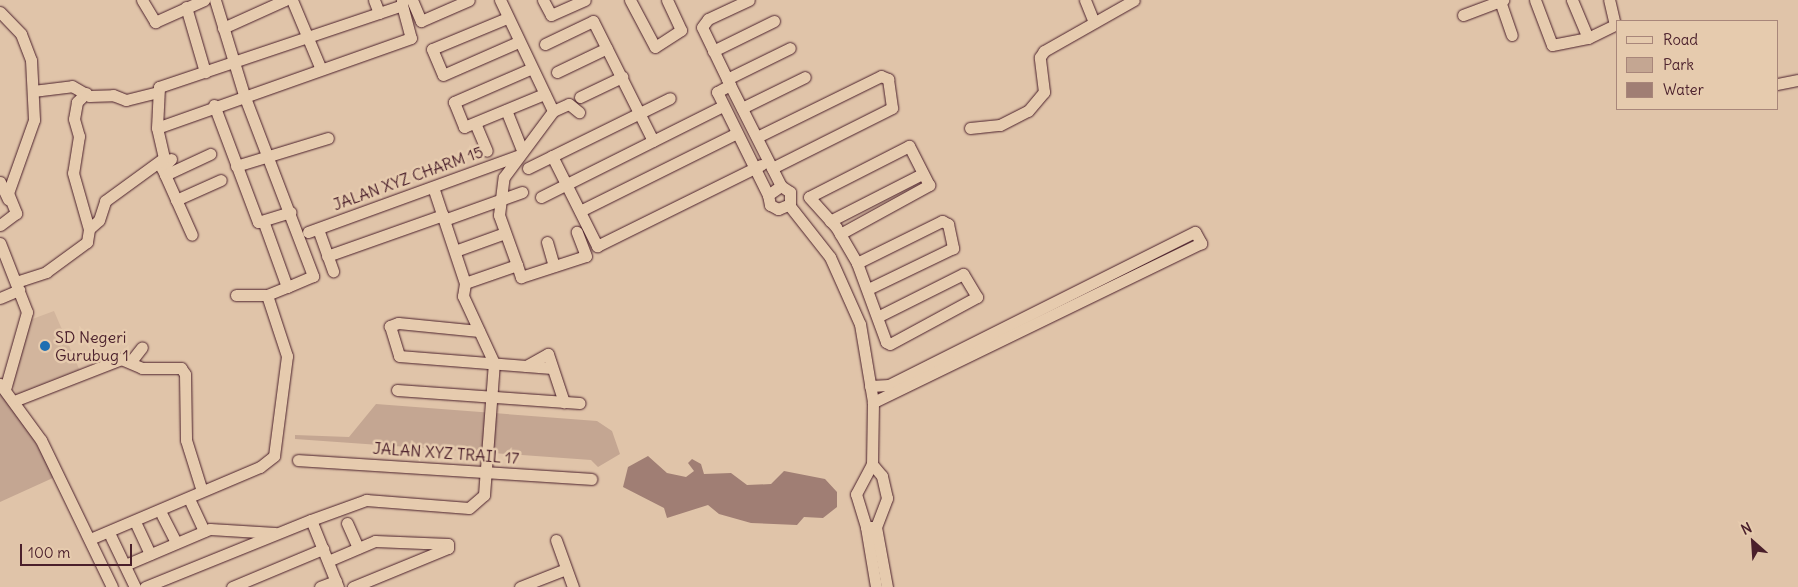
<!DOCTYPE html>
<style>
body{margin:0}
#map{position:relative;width:1798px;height:587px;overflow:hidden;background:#e0c4a9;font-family:Delius,sans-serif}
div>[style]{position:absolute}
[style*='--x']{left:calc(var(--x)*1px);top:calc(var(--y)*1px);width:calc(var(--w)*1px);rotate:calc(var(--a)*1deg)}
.built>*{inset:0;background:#d2b59d}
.green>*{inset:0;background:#c4a692}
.water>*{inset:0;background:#a07e74}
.roads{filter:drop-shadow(0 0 1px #4a1f2b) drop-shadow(0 0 1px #4a1f2b)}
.minor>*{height:11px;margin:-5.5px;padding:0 5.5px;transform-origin:5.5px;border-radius:5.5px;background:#e6cbae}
.dots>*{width:14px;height:14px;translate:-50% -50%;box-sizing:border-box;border:2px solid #e6cbae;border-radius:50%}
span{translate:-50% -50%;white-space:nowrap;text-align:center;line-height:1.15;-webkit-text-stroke:5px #e6cbae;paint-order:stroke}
.street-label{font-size:16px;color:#4a1f2b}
.poi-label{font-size:16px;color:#4a1f2b}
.left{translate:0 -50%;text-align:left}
.legend{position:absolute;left:1616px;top:20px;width:162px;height:90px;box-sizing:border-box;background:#e6cbae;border:1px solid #a8867a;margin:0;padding:6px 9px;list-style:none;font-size:15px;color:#4a1f2b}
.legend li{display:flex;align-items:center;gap:10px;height:25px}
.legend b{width:25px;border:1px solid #a8867a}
.north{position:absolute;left:1728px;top:517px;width:50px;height:50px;-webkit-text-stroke:4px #e6cbae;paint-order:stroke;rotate:334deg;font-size:14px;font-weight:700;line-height:20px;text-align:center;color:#4a1f2b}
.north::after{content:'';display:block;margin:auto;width:18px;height:22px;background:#4a1f2b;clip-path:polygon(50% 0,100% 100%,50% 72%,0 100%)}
.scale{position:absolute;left:20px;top:544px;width:112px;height:22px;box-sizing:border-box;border:2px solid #4a1f2b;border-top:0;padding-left:6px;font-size:15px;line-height:18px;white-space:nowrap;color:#4a1f2b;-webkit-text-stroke:4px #e6cbae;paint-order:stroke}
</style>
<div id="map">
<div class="built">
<div style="clip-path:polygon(54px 311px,80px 371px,18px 397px,11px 382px,27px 321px)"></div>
</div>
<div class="green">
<div style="clip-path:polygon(0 393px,16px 408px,55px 477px,0 502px)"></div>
<div style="clip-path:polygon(376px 404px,597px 421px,612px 431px,620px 454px,598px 467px,591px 460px,295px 439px,295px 435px,349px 437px)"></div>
</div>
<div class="water">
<div style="clip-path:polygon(648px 456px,667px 473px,686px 477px,694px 471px,688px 463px,692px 459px,701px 464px,704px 474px,731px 473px,747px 485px,771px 484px,784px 471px,825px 479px,837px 492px,837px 507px,823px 518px,804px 517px,797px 525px,751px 523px,719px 514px,708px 505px,667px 518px,664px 508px,623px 487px,628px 467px)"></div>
</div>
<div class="roads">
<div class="minor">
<div style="--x:142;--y:0;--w:26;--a:59"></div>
<div style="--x:155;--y:22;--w:54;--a:-24.2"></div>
<div style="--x:215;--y:0;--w:99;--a:73"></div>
<div style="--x:244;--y:95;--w:194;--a:69.1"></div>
<div style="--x:313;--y:276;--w:28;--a:157"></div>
<div style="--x:287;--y:287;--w:68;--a:-109.8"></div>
<div style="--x:292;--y:0;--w:73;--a:67.3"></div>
<div style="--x:374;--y:0;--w:14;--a:69"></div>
<div style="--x:412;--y:0;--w:23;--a:67"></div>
<div style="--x:421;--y:21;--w:52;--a:-23.6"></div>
<div style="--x:543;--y:0;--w:17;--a:62"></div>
<div style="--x:551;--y:15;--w:37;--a:-24"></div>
<div style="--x:630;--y:0;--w:53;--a:62"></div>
<div style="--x:655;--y:47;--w:31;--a:-33"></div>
<div style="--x:681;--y:30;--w:33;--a:-115"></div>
<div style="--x:1085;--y:0;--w:22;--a:68"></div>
<div style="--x:1535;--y:0;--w:48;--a:69.3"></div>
<div style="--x:1552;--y:45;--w:37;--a:-11"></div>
<div style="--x:1572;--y:0;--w:41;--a:67.2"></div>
<div style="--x:1588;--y:38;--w:30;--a:-26"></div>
<div style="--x:1615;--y:25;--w:26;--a:-103"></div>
<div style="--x:1500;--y:1;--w:36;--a:71"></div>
<div style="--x:402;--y:5;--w:34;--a:75"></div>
<div style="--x:411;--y:38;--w:269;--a:160.5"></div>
<div style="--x:157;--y:128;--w:41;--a:-87.2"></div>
<div style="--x:159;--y:87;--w:256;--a:-18.6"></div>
<div style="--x:402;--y:5;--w:5;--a:-90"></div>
<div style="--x:186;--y:7;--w:68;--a:73.7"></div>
<div style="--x:0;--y:12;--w:30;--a:46"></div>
<div style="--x:21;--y:34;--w:28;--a:69"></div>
<div style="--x:31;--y:60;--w:60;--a:87.1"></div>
<div style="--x:34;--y:120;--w:77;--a:109.6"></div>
<div style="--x:8;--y:193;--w:22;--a:68"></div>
<div style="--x:16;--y:213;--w:20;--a:143"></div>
<div style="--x:1463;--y:15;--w:43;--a:-20.6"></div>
<div style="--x:507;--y:18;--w:81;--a:157.5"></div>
<div style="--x:432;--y:49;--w:28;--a:67"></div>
<div style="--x:443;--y:75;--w:80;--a:-23.7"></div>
<div style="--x:223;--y:28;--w:68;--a:-24.3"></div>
<div style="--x:545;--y:44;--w:53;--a:-25.6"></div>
<div style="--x:593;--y:21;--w:134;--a:63.4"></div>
<div style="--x:713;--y:51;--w:68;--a:-26.2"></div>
<div style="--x:530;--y:69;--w:83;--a:156.5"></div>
<div style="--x:454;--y:102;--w:27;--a:68"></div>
<div style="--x:464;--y:127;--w:87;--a:-22.4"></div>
<div style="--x:557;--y:72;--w:55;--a:-25.6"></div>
<div style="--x:727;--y:79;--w:70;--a:-26.2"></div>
<div style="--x:1777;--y:84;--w:21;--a:-11"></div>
<div style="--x:730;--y:85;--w:64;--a:-115.8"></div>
<div style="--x:702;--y:27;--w:10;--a:-53"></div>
<div style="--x:708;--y:19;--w:45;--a:-24.9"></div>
<div style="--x:33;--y:91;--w:39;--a:-7"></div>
<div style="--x:72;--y:86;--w:20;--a:30"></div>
<div style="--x:89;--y:96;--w:24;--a:-2"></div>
<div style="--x:113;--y:95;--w:14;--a:21"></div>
<div style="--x:126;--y:100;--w:30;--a:-14"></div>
<div style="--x:86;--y:93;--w:13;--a:135"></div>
<div style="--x:77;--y:102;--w:17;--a:100"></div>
<div style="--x:74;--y:119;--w:18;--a:74"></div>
<div style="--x:79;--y:136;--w:37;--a:99"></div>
<div style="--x:73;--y:173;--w:58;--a:74.1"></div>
<div style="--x:580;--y:97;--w:47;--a:-25.5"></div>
<div style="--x:214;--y:105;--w:125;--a:69.4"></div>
<div style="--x:258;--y:222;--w:34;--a:-17"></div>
<div style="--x:742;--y:108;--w:70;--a:-26.2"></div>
<div style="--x:506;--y:110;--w:43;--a:68.2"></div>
<div style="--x:553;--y:111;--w:17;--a:-24"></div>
<div style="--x:569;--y:104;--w:13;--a:39"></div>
<div style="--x:475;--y:123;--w:30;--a:67"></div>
<div style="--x:970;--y:128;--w:30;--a:-6"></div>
<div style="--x:1000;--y:125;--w:31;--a:-27"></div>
<div style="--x:1028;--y:111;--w:25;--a:-50"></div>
<div style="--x:1044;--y:92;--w:35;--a:-97"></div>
<div style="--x:1040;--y:57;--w:7;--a:-56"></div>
<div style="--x:1044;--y:51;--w:103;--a:-29.5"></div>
<div style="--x:757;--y:137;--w:138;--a:-26.2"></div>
<div style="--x:881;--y:76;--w:8;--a:23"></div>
<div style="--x:888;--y:79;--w:29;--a:82"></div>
<div style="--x:892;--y:108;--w:134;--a:153.4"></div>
<div style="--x:552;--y:156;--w:101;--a:63.4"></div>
<div style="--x:597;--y:246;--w:183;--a:-26.3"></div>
<div style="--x:171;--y:159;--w:13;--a:135"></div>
<div style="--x:162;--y:168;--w:73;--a:65.9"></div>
<div style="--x:236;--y:166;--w:96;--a:-16.9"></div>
<div style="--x:528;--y:168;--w:158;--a:-26.2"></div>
<div style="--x:165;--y:175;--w:50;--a:-25"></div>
<div style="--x:0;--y:182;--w:19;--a:65"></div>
<div style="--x:433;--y:187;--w:101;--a:71.6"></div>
<div style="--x:768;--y:195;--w:115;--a:-116.3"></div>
<div style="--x:717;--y:92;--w:15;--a:-28"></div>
<div style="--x:730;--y:85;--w:113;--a:63.2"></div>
<div style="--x:781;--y:186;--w:11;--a:34"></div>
<div style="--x:790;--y:192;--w:12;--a:90"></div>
<div style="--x:790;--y:204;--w:13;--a:157"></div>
<div style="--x:778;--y:209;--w:9;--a:-153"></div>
<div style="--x:770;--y:205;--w:10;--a:-101"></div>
<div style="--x:768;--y:195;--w:16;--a:-35"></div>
<div style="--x:541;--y:197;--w:203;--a:-26.6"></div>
<div style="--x:176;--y:200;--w:49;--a:-24"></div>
<div style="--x:789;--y:205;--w:66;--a:51.7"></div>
<div style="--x:830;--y:257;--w:73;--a:65.9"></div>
<div style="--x:860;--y:324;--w:79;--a:80.5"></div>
<div style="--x:873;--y:402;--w:62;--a:90.9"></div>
<div style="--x:872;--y:464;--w:34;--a:118"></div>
<div style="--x:856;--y:494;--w:34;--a:73"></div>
<div style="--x:866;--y:527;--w:10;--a:0"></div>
<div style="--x:876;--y:527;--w:31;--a:-69"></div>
<div style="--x:887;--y:498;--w:23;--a:-103"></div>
<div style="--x:882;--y:476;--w:16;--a:-130"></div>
<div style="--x:580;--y:211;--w:175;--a:-26.4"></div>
<div style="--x:444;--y:220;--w:83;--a:-19.7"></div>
<div style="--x:830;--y:221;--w:103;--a:-27.1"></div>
<div style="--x:318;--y:229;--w:45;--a:70.3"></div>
<div style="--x:308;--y:232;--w:225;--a:-20"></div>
<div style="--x:840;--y:234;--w:102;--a:-28.8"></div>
<div style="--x:929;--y:185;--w:44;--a:-117.1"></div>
<div style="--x:909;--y:146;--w:112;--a:153"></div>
<div style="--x:809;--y:197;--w:40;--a:48"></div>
<div style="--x:836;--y:227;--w:42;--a:59.7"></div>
<div style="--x:857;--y:263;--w:84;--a:69.8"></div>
<div style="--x:886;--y:342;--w:4;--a:27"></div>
<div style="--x:890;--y:344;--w:99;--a:-28.4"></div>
<div style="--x:977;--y:297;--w:27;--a:-121"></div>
<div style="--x:963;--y:274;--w:94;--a:153.4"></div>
<div style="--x:547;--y:242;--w:25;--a:74"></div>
<div style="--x:0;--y:243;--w:74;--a:68.6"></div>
<div style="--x:27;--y:312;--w:80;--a:105.9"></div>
<div style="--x:455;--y:251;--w:53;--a:-19.8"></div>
<div style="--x:327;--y:256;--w:123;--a:-19.5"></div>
<div style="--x:857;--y:263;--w:95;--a:-26.3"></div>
<div style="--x:942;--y:221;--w:7;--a:27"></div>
<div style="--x:948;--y:224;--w:25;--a:78"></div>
<div style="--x:953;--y:248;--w:94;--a:154.2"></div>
<div style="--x:517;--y:265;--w:13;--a:72"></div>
<div style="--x:521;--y:277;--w:68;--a:-17.9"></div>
<div style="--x:586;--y:256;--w:26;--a:-111"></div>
<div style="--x:16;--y:282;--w:32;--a:-18"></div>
<div style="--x:46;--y:272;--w:51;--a:-36.2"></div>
<div style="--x:87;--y:242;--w:13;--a:-81"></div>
<div style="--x:89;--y:229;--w:13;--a:-42"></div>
<div style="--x:99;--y:220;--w:20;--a:-72"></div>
<div style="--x:105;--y:201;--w:73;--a:-36.1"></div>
<div style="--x:164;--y:158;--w:31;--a:-103"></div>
<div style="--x:236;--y:295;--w:31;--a:0"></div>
<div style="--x:267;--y:295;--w:22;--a:-22"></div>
<div style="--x:0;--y:298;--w:21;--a:-23"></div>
<div style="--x:479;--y:331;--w:81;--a:-174.4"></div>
<div style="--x:398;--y:323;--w:9;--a:159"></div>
<div style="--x:390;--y:326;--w:31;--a:73"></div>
<div style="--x:399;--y:356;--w:153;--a:4.5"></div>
<div style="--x:132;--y:360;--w:16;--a:-52"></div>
<div style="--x:526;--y:366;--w:25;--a:-29"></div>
<div style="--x:548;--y:354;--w:51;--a:71.6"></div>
<div style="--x:0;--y:384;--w:69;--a:53.8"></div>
<div style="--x:41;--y:440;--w:163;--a:64.2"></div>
<div style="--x:870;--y:386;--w:19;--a:-3"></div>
<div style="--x:889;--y:385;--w:342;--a:-26.6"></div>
<div style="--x:1195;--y:232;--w:13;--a:61"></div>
<div style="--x:1201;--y:243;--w:365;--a:154.1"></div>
<div style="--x:397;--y:390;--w:183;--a:4.1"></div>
<div style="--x:14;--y:401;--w:115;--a:-21.4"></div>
<div style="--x:121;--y:359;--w:23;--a:23"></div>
<div style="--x:142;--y:368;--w:39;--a:0"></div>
<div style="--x:181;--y:368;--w:7;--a:56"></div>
<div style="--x:185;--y:374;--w:66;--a:89.1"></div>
<div style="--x:186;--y:440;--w:53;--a:72.6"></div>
<div style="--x:298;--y:460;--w:294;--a:3.7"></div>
<div style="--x:191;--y:503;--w:31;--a:65"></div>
<div style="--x:162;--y:515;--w:31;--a:63"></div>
<div style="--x:347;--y:523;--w:27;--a:66"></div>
<div style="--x:137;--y:526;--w:31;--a:65"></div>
<div style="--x:866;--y:527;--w:61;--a:80.5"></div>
<div style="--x:876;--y:527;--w:61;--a:79.6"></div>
<div style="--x:111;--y:537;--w:55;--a:64.4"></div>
<div style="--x:90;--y:539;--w:185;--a:-23"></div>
<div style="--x:260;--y:467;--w:18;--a:-38"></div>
<div style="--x:274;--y:456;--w:101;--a:-82.6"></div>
<div style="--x:287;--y:356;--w:64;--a:-108.2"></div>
<div style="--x:556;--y:540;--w:50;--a:70.1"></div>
<div style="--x:328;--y:561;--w:51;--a:-23.1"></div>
<div style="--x:375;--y:541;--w:73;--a:2.4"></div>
<div style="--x:448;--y:544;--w:4;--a:90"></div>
<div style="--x:448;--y:548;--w:103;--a:157.7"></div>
<div style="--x:125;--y:565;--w:92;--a:-23"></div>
<div style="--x:210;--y:529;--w:65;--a:3.5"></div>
<div style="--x:145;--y:587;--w:179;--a:-22"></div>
<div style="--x:232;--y:587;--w:99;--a:-22.7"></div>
<div style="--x:320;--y:587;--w:17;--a:-21"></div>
<div style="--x:338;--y:587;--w:72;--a:-111.9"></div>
<div style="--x:311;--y:520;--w:59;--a:-20"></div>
<div style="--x:366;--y:500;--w:103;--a:4.4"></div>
<div style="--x:469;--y:508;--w:20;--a:-41"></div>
<div style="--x:484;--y:495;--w:132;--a:-85.7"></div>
<div style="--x:494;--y:363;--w:74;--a:-114.8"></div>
<div style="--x:463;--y:296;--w:13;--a:-81"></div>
<div style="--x:465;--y:283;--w:55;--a:-19.1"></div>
<div style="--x:517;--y:265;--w:53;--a:-109.8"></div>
<div style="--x:499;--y:215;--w:38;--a:-83"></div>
<div style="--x:504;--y:177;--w:82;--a:-53.4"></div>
<div style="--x:553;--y:111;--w:123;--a:-115.5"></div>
<div style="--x:520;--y:587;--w:49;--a:-21.4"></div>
</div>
</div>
<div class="dots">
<div style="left:45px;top:346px;background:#1f6fb2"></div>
</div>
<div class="street-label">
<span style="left:408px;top:178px;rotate:-20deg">JALAN XYZ CHARM 15</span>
<span style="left:446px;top:453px;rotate:4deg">JALAN XYZ TRAIL 17</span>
</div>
<div class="poi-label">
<span class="left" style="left:55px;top:346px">SD Negeri<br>Gurubug 1</span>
</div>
<ul class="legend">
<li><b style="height:6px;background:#e6cbae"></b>Road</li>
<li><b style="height:14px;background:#c4a692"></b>Park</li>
<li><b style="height:14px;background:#a07e74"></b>Water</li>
</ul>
<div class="north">N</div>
<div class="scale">100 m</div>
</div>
